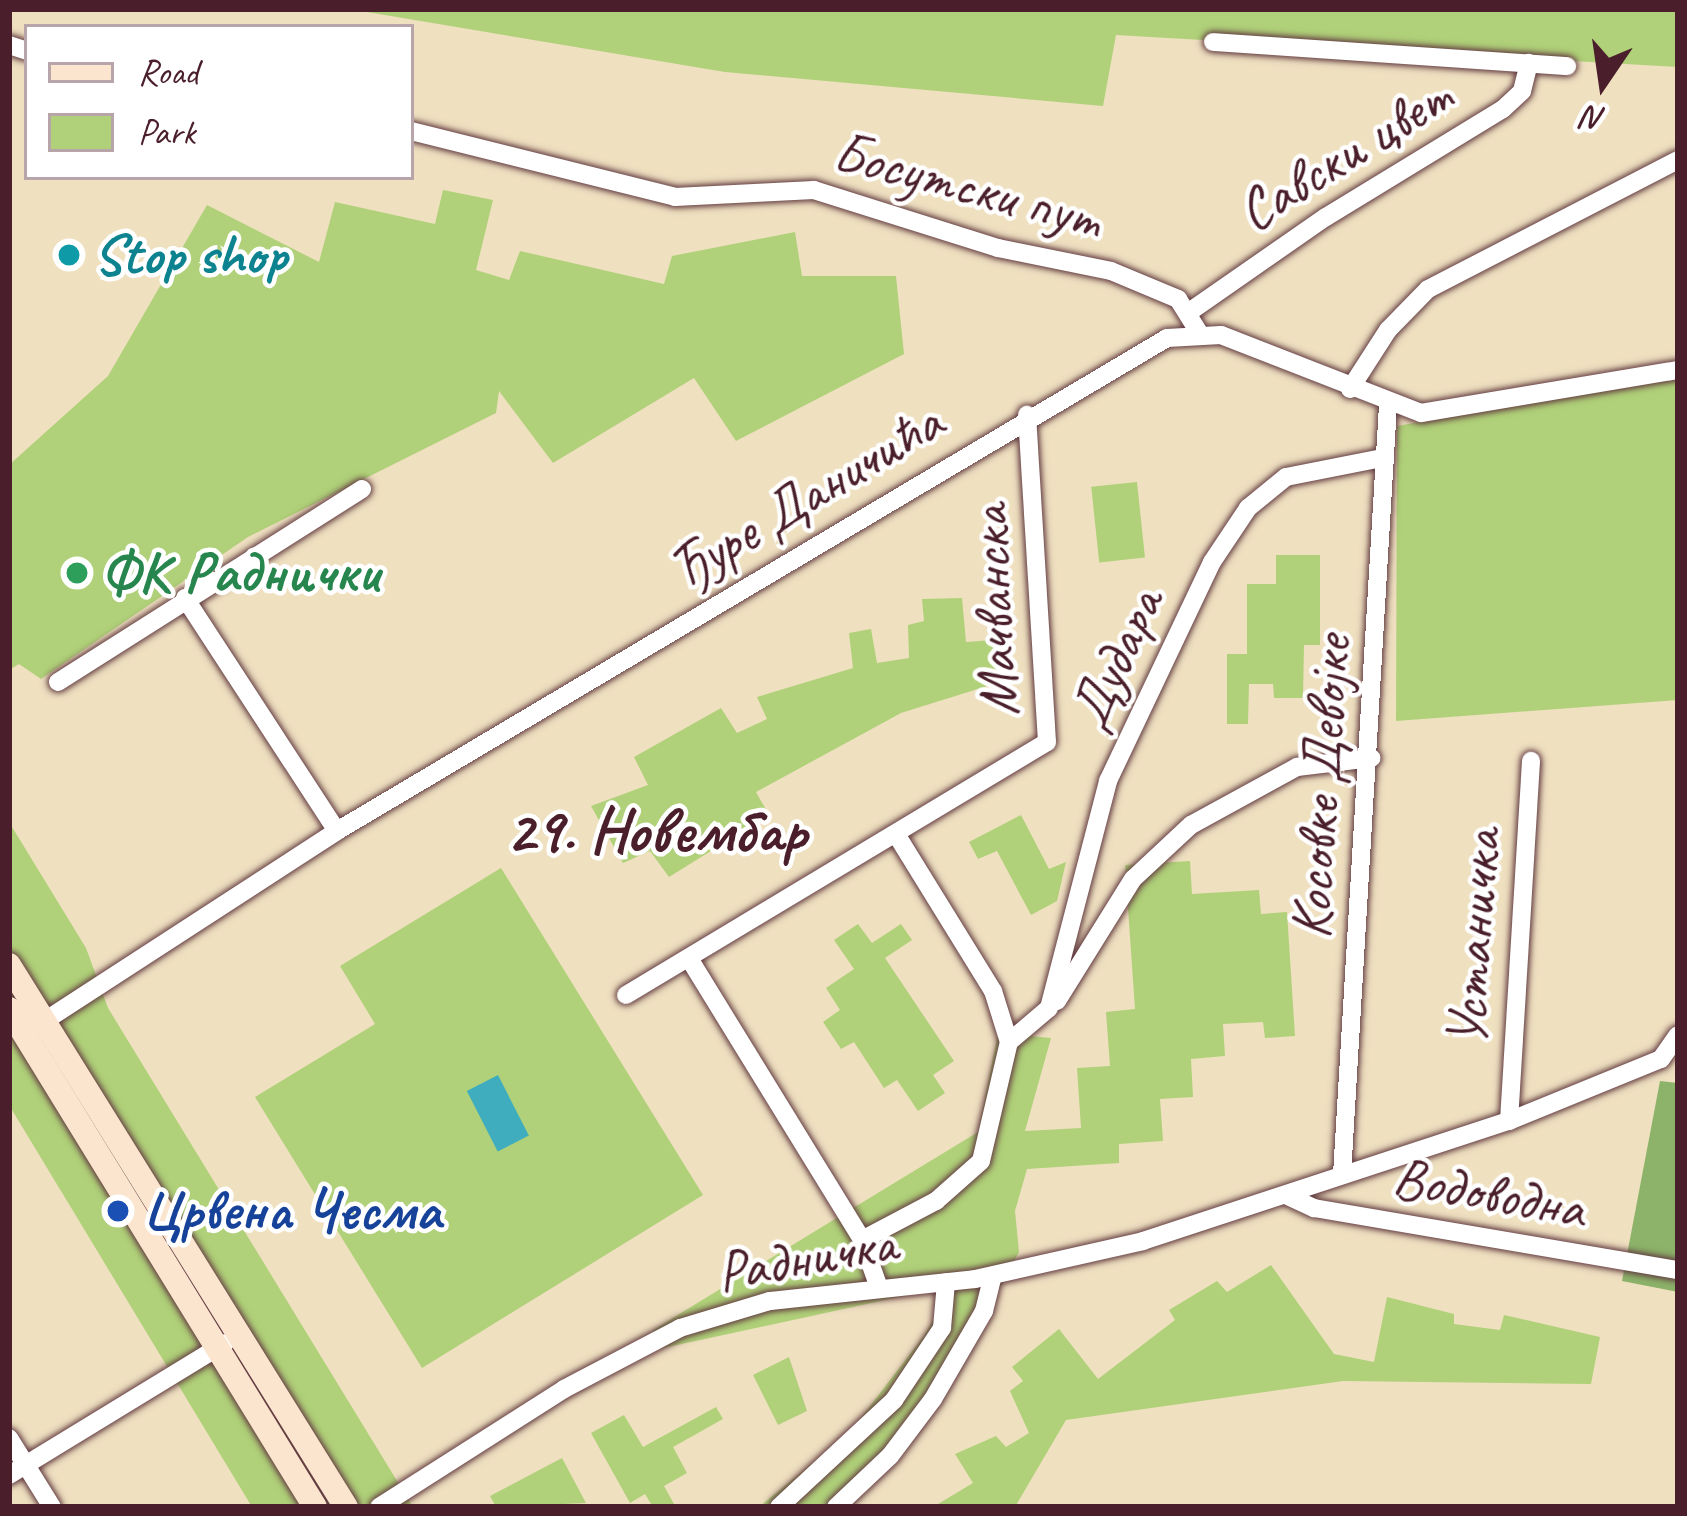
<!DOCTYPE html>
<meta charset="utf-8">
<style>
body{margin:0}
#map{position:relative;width:1687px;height:1516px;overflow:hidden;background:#efe0c0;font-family:Caveat,sans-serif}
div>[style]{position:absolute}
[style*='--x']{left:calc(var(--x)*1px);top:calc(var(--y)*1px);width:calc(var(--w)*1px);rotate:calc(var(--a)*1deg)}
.green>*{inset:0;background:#b0d179;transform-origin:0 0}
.forest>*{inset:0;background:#8cb369}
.water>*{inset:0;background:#40adbf;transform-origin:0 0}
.roads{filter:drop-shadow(0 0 3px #633c41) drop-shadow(0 0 3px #633c41)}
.minor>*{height:18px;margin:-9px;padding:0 9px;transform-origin:9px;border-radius:9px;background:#fff}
.secondary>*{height:24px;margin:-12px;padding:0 12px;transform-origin:12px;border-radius:12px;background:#fbe5cf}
.dots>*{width:33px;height:33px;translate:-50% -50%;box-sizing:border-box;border:6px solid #fff;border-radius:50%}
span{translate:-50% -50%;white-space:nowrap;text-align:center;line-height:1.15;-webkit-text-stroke:9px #fff;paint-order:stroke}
.street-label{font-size:57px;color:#4a1f2b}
.culture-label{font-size:57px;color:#0d838f;font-weight:700}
.left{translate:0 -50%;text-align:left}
.leisure-label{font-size:57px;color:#27864d;font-weight:700}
.transit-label{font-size:57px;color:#164399;font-weight:700}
.quarter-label{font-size:63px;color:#4a1f2b;font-weight:700}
.frame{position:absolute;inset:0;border:12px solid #4a1f2b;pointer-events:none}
.legend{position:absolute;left:24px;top:24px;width:390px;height:156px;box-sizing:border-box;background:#fff;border:3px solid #b7a5aa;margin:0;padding:15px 21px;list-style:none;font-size:36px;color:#4a1f2b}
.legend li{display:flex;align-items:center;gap:24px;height:60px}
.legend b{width:60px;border:3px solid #b7a5aa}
.north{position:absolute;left:1543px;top:24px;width:120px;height:120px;-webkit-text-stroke:9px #fff;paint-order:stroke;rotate:193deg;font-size:33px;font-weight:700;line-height:48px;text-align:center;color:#4a1f2b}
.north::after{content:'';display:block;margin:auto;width:42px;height:54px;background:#4a1f2b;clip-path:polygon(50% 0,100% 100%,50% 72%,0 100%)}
</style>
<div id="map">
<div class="green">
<div style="clip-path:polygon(349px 9px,1678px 9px,1678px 67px,1116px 35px,1103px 106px,725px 72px)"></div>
<div style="clip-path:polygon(443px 190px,493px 200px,476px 270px,509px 280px,520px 251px,664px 284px,672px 256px,795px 232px,802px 276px,896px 276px,904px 354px,736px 441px,694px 378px,553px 463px,499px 391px,496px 413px,248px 537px,41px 679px,19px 664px,9px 670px,9px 465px,108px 376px,207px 205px,319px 262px,335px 202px,435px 224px)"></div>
<div style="clip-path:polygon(1678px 376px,1678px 700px,1396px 721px,1397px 426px)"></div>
<div style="left:1137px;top:482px;width:76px;height:46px;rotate:84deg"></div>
<div style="clip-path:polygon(1276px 555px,1320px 555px,1320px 645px,1304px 645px,1303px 698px,1274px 698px,1273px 684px,1249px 684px,1248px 724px,1227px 724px,1227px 654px,1247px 654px,1247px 584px,1276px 584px)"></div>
<div style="clip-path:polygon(962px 598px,966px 642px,993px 640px,997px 683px,901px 713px,756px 792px,769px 815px,669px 877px,650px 851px,623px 863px,591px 806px,648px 785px,634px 757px,721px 708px,737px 733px,767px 719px,757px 697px,853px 668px,849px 633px,871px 629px,877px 663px,909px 658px,908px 625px,924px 621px,922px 599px)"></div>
<div style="clip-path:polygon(1021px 815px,1049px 869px,1066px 862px,1057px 901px,1031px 915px,997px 851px,978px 859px,969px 842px)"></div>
<div style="clip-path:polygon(9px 822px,86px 948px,108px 1008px,413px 1507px,252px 1507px,9px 1105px)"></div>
<div style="clip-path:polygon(1190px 861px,1192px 894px,1259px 890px,1261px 914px,1287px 912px,1295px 1036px,1265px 1038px,1263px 1022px,1223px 1024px,1225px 1056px,1191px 1059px,1193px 1097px,1160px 1099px,1163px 1141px,1119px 1144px,1119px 1163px,1027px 1169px,1015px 1211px,1019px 1252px,960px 1362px,841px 1507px,759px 1507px,850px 1432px,923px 1337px,937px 1313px,936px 1289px,654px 1350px,653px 1330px,978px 1132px,998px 1033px,1051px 1038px,1025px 1131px,1081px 1128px,1077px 1068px,1110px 1066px,1106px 1012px,1135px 1009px,1125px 865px)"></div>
<div style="clip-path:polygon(501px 868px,703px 1195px,422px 1368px,255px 1097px,375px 1024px,340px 966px)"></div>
<div style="clip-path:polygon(858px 924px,872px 943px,901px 924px,912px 940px,885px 958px,954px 1061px,933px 1075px,945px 1093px,918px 1111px,897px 1080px,884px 1088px,854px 1042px,841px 1049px,823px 1022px,840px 1010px,826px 988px,854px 969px,834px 940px)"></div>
<div style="clip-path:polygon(1271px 1265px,1334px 1354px,1374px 1362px,1387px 1297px,1454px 1314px,1454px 1324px,1500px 1330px,1504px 1315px,1600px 1337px,1591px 1384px,1343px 1381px,1066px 1420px,1015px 1507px,933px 1507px,973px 1483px,955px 1454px,996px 1436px,1006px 1447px,1029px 1433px,1010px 1391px,1023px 1381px,1012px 1367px,1059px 1329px,1098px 1379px,1175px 1320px,1169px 1310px,1217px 1281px,1227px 1292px)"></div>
<div style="clip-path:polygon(789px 1357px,807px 1411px,778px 1425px,753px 1375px)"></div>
<div style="clip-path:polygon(716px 1407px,723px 1419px,673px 1447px,687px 1473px,664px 1486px,674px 1504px,653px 1507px,645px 1494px,630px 1503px,591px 1433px,624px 1415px,643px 1447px)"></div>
<div style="clip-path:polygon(562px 1458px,586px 1503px,496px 1507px,490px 1496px)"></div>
</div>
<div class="forest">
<div style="clip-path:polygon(1660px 1081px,1678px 1083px,1678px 1292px,1622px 1281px)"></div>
</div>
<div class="water">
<div style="left:498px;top:1075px;width:68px;height:35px;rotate:63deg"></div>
</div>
<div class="roads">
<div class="minor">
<div style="--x:1213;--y:42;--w:355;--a:3.9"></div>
<div style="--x:9;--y:45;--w:19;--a:18"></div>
<div style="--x:411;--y:131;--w:272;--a:14"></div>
<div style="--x:675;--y:197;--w:139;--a:-2.9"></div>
<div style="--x:814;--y:190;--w:193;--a:17.5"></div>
<div style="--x:998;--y:248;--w:115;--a:11.5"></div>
<div style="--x:1111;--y:271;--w:73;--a:22.7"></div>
<div style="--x:1178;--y:299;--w:38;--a:58"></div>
<div style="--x:1192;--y:310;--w:163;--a:-34.8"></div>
<div style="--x:1326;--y:217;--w:207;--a:-31.4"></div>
<div style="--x:1503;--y:109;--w:26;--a:-43"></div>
<div style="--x:1522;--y:91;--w:29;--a:-76"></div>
<div style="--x:1350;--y:389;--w:70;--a:-57.2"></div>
<div style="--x:1388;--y:330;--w:57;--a:-45.7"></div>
<div style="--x:1428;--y:289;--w:281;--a:-27.3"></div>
<div style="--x:185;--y:598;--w:278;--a:56.9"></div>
<div style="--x:58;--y:682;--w:360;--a:-32.4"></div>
<div style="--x:690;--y:960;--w:329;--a:58.4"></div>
<div style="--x:862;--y:1240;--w:48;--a:70.4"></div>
<div style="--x:626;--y:995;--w:491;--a:-31"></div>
<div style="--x:1047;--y:742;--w:328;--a:-93.5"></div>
<div style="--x:1057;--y:1001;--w:144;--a:-58.1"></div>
<div style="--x:1133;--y:879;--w:79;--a:-43"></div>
<div style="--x:1191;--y:825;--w:121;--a:-28.7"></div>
<div style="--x:1297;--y:767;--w:75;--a:-6.9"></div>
<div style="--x:43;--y:1022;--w:351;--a:-33"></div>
<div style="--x:337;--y:831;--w:965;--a:-30.71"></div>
<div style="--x:1167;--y:338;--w:54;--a:-3.2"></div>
<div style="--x:1221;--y:335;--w:215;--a:21.3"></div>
<div style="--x:1421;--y:413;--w:261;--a:-9.5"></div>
<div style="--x:1009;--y:1042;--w:52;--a:-40.4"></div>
<div style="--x:1049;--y:1008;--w:235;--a:-75.4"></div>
<div style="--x:1108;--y:781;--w:242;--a:-64.6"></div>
<div style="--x:1212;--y:562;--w:65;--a:-56.3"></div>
<div style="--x:1248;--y:508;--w:49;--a:-39.2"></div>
<div style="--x:1286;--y:477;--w:98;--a:-11.2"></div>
<div style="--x:1509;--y:1121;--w:361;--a:-86.5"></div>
<div style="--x:1342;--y:1175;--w:771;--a:-86.58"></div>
<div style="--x:1288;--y:1196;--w:29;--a:25"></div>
<div style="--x:1314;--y:1208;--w:369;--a:9.7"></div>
<div style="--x:862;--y:1240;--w:84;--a:-27.8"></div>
<div style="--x:936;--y:1201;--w:60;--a:-41.6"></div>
<div style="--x:981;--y:1161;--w:122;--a:-76.8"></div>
<div style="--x:1009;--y:1042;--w:53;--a:-107.4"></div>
<div style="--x:993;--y:991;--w:185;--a:-121.7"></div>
<div style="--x:9;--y:1438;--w:81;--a:58.1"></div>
<div style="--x:9;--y:1475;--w:253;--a:-31.4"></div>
<div style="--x:379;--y:1507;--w:219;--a:-32.5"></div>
<div style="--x:564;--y:1389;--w:131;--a:-27.7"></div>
<div style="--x:680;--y:1328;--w:94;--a:-16.7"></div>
<div style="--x:770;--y:1301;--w:206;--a:-6.1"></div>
<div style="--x:975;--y:1279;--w:172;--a:-12.7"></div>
<div style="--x:1143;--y:1241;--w:385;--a:-18.2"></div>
<div style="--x:1509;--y:1121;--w:164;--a:-22.2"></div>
<div style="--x:1661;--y:1059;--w:29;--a:-55"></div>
<div style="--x:779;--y:1507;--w:157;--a:-42.9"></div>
<div style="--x:894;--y:1400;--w:87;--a:-56.3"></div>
<div style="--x:942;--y:1328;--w:46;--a:-85"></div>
<div style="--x:836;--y:1507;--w:74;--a:-43.4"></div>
<div style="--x:890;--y:1456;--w:71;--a:-53"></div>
<div style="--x:933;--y:1399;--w:102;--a:-59.9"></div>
<div style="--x:984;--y:1311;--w:36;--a:-76"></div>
</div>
<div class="secondary">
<div style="--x:9;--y:965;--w:638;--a:58.13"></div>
<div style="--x:9;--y:1009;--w:584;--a:58.43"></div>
</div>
</div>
<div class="dots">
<div style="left:69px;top:255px;background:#0f9aa8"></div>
<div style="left:77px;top:573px;background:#2e9e5b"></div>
<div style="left:118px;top:1211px;background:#1a4fb4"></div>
</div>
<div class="street-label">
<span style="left:1345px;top:154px;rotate:-32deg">Савски цвет</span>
<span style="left:968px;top:186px;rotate:15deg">Босутски пут</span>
<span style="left:805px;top:497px;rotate:-31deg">Ђуре Даничића</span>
<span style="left:994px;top:611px;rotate:-93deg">Мачванска</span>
<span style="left:1116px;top:659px;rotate:-65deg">Дудара</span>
<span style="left:1321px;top:787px;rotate:-86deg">Косовке Девојке</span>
<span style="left:1474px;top:938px;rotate:-86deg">Устаничка</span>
<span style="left:1489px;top:1193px;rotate:10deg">Водоводна</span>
<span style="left:806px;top:1258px;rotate:-10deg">Радничка</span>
</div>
<div class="culture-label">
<span class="left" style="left:93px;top:255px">Stop shop</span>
</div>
<div class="leisure-label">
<span class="left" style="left:101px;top:573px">ФК Раднички</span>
</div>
<div class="transit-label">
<span class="left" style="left:142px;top:1211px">Црвена Чесма</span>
</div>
<div class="quarter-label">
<span style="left:656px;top:831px">29. Новембар</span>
</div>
<div class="frame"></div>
<ul class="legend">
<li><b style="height:15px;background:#fbe5cf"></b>Road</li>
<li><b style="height:33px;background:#b0d179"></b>Park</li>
</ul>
<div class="north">N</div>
</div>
